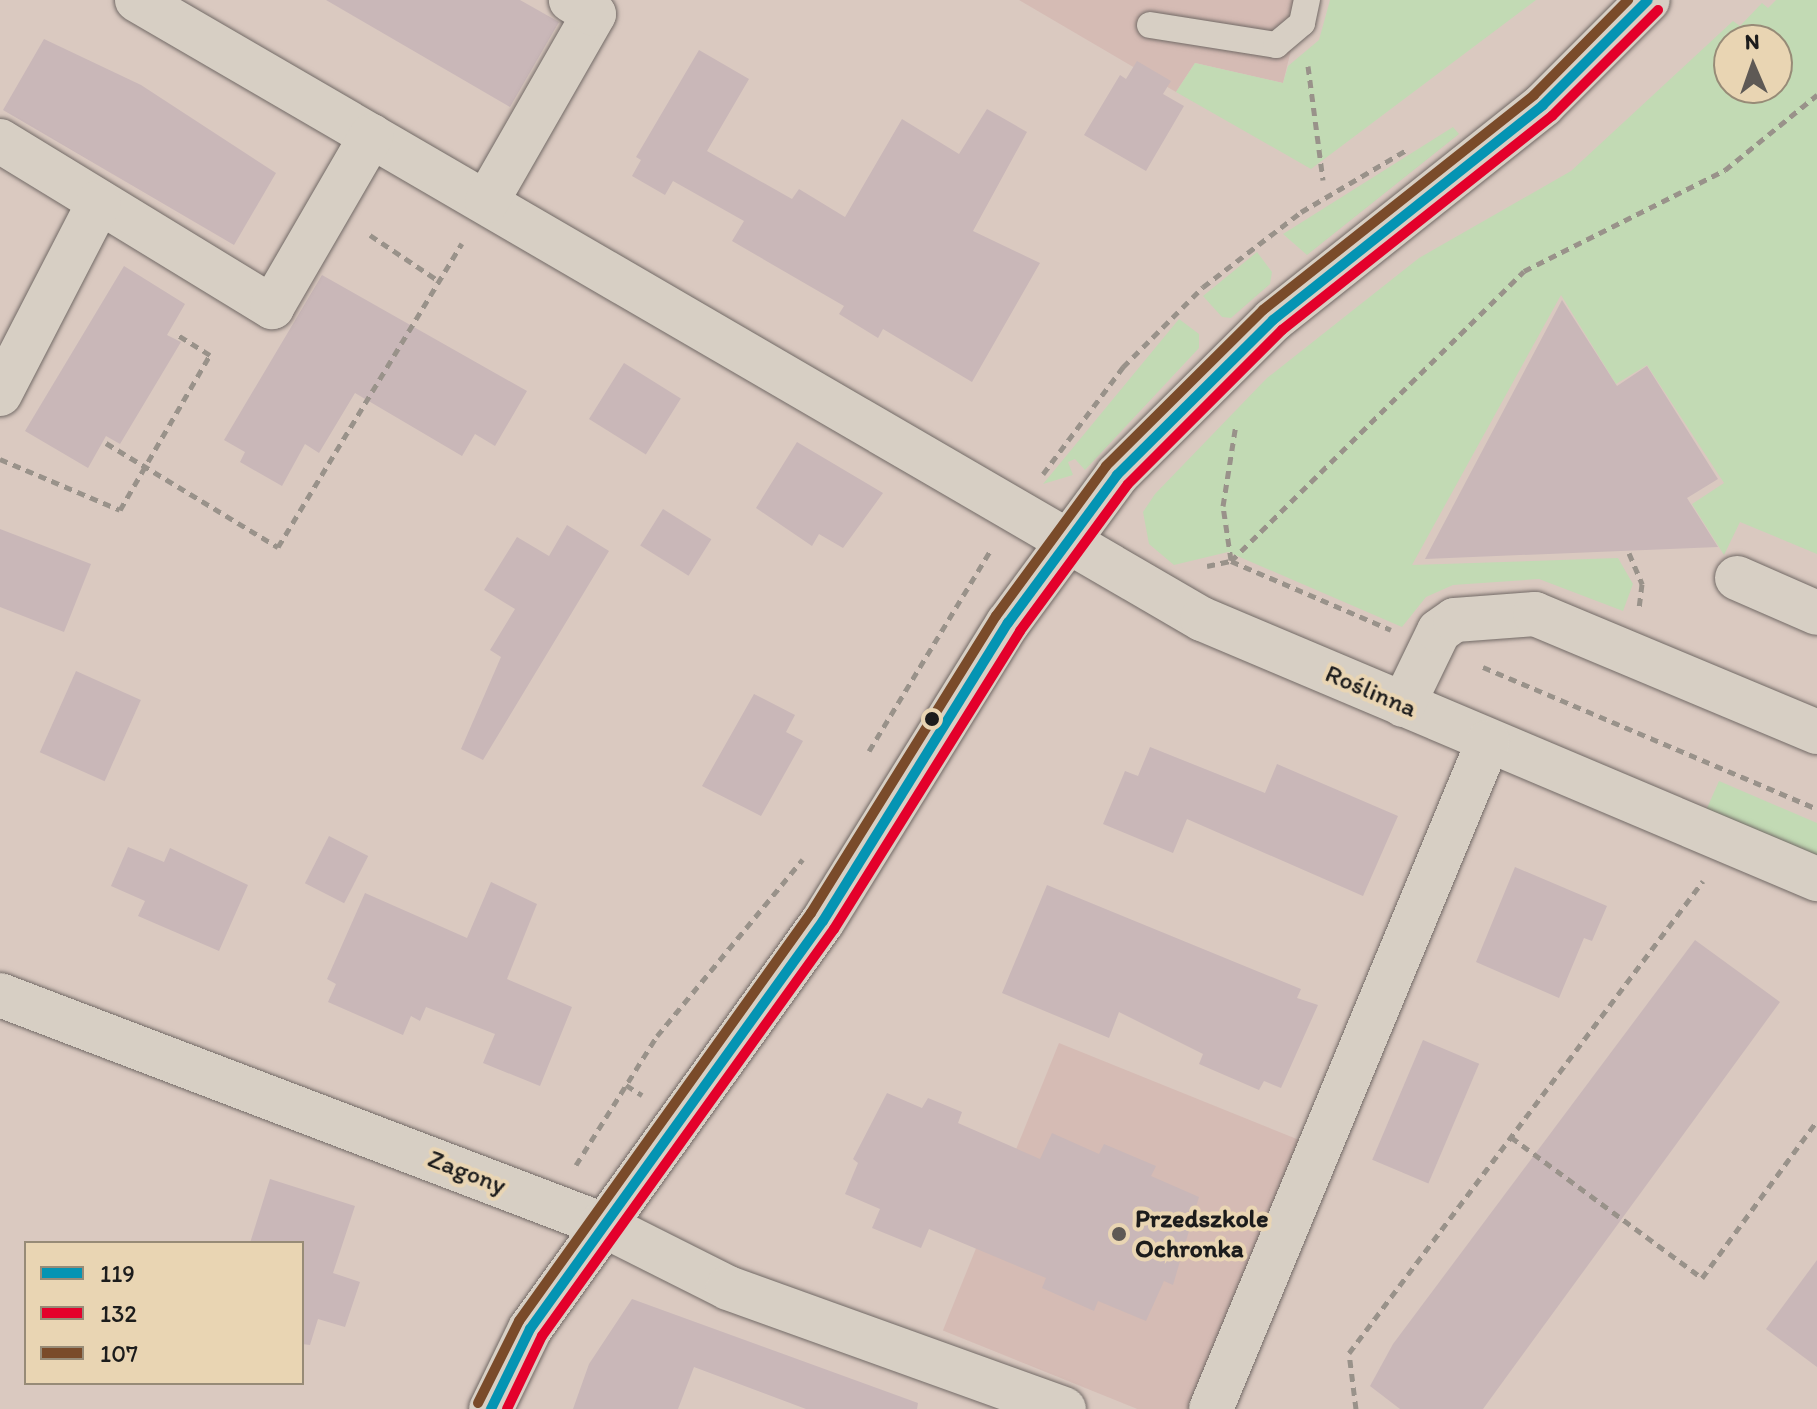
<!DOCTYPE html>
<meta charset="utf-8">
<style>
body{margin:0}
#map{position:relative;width:1817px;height:1409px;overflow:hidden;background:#dac9c0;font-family:Itim,sans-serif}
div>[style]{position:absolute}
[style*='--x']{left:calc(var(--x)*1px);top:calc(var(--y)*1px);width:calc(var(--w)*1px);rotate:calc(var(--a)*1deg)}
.built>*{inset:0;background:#d5bbb4;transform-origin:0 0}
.green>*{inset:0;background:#c2dab4}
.building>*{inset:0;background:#c9b7b8;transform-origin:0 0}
.path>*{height:5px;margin-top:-2.5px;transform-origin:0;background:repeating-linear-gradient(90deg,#99928a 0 8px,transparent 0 14px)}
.roads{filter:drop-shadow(0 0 2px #726a66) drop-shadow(0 0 2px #726a66)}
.lane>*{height:26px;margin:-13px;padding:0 13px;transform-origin:13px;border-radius:13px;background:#d7cfc4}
.street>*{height:44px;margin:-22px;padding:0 22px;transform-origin:22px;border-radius:22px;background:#d7cfc4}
.secondary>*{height:44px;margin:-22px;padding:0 22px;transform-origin:22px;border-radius:22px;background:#d7cfc4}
.bus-1>*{height:10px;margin:-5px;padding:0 5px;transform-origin:5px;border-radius:5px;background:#0494b3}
.bus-2>*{height:10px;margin:-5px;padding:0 5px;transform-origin:5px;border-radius:5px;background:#e4002b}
.bus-3>*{height:10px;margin:-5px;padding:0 5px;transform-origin:5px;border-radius:5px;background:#7a4b2a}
.dots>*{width:22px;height:22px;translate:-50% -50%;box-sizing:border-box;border:4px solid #e9d5b3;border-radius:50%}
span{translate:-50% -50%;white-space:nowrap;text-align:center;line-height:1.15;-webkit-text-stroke:8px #e9d5b3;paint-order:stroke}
.street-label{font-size:26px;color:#1c1c1c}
.poi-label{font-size:26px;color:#1c1c1c;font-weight:700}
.left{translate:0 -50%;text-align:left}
.legend{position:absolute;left:24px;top:1241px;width:280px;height:144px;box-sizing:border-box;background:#e9d5b3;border:2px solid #978b77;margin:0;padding:10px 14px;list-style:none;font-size:24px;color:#1c1c1c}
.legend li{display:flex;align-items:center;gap:16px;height:40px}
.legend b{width:40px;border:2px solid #978b77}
.north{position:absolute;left:1713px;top:24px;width:80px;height:80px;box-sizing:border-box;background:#e9d5b3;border:2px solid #978b77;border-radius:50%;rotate:358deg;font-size:22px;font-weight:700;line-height:32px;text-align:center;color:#1c1c1c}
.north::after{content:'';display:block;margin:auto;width:28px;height:36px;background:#5e5955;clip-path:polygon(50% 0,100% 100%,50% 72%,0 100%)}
</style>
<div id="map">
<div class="built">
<div style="clip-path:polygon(1019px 0,1303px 0,1283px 83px,1195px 63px,1176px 92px)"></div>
<div style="left:1059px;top:1043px;width:259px;height:310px;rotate:22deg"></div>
</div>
<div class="green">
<div style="clip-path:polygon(1330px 0,1536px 0,1311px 169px,1176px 92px,1195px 63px,1283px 83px,1288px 66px,1319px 40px)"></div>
<div style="clip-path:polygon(evenodd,1776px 0,1817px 0,1817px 554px,1740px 522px,1724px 555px,1692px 504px,1724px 483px,1647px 365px,1616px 384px,1561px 295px,1412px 565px,1618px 558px,1633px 584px,1623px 611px,1539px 579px,1453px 585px,1426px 597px,1402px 627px,1228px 552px,1174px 565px,1149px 544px,1143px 512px,1155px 494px,1267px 378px,1419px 258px,1571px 171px,1733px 21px,1740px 26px,1762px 3px,1768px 8px,1776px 0,1729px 40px,1777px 40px,1777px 88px,1729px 88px,1729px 40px)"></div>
<div style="clip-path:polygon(1453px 127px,1459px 134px,1307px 255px,1283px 234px)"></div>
<div style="clip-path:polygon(1257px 252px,1272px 272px,1270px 284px,1231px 318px,1222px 317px,1203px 296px)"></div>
<div style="clip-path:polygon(1179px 319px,1199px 334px,1199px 348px,1085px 470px,1075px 459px,1068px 462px,1073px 475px,1043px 484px)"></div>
<div style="clip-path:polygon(1719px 781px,1817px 823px,1817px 859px,1704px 815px)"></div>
</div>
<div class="building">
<div style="clip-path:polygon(326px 0,520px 0,559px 22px,510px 107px)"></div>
<div style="clip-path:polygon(44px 39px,141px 85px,276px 173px,234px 245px,3px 110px)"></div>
<div style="clip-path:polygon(699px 50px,749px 79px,707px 151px,792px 199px,799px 189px,845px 217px,902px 119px,959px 154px,987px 109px,1027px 132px,973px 231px,1040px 263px,972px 382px,883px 329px,878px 338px,839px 314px,844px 306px,732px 241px,744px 221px,673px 181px,665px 195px,632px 176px,641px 160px,636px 157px)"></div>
<div style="clip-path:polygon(1137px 61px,1171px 81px,1163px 94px,1184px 106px,1146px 171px,1084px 135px,1120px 75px,1126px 79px)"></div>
<div style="clip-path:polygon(124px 266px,185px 304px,167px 335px,181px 342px,120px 444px,106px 436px,88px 468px,25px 431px)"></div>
<div style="clip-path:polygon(322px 275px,527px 391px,495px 446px,475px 434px,462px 456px,355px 393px,319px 453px,305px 444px,282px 486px,240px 462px,245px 452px,224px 440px)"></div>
<div style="clip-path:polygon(1562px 300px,1617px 386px,1647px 366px,1718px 479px,1687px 498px,1718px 547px,1425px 559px)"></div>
<div style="left:624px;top:363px;width:67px;height:66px;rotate:32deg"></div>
<div style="clip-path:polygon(797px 442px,883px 493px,843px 548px,819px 534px,812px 546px,756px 508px)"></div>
<div style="left:663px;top:509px;width:57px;height:43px;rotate:32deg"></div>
<div style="clip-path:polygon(567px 525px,609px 551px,483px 760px,461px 749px,501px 657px,490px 650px,515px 609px,484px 590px,517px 537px,549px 556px)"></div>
<div style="clip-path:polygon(0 529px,91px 564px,64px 632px,0 607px)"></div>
<div style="left:76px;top:671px;width:71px;height:89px;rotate:24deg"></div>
<div style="clip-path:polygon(754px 694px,795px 715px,786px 732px,803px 741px,761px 816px,702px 786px)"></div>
<div style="clip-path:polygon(1150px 747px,1265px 793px,1277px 764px,1398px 816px,1363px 896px,1187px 819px,1173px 853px,1103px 824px,1125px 771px,1138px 776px)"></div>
<div style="left:329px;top:836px;width:44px;height:53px;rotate:27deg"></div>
<div style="clip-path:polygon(128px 847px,164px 862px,170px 848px,248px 885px,219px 951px,138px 916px,145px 901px,111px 886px)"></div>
<div style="clip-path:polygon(1515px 867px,1607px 906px,1592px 941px,1584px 938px,1559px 998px,1476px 962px)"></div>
<div style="clip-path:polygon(491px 882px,537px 904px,507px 979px,572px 1007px,540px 1086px,483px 1063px,495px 1034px,426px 1007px,420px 1021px,411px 1016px,403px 1035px,328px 1002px,336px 984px,327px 979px,365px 893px,467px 938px)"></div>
<div style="clip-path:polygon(1047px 885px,1301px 989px,1297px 998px,1318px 1005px,1281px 1088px,1264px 1081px,1259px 1090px,1199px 1064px,1203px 1054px,1119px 1012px,1109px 1038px,1002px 993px)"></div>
<div style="clip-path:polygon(1695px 940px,1780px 1002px,1483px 1409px,1400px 1409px,1370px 1386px,1393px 1344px)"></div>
<div style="left:1423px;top:1040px;width:61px;height:130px;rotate:23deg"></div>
<div style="clip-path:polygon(887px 1093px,922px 1108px,928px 1098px,962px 1112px,958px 1123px,1040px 1159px,1052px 1133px,1099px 1154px,1104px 1144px,1156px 1166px,1151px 1176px,1199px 1197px,1173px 1285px,1164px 1281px,1146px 1321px,1098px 1301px,1094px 1311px,1042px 1288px,1046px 1278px,929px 1229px,921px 1248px,872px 1228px,880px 1209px,845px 1194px,858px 1163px,853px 1159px)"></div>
<div style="clip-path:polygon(270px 1179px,355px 1206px,333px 1273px,360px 1282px,345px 1327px,318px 1319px,310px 1345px,302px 1344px,302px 1243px,250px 1243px)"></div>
<div style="clip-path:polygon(1817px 1260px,1817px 1367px,1766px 1329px)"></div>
<div style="clip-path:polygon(632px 1299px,918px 1403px,917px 1409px,806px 1409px,694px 1367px,678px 1409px,573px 1409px,589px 1364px)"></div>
</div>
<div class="path">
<div style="--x:1308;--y:66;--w:115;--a:82.5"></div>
<div style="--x:370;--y:235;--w:83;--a:33.7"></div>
<div style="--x:106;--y:443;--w:201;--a:31.2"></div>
<div style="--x:278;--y:547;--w:355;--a:-58.8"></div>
<div style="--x:0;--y:459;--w:130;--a:23"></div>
<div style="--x:120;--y:510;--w:179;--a:-59.9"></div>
<div style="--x:210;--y:355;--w:40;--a:-148"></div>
<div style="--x:1043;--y:474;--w:134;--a:-53.2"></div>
<div style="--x:1123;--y:367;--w:113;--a:-45"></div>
<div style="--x:1203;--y:287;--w:123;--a:-37.4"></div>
<div style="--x:1301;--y:212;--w:124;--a:-30.5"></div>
<div style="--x:1629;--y:553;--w:34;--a:67"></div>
<div style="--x:1642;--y:584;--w:24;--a:97"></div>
<div style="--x:1231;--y:560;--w:55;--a:-98.4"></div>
<div style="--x:1223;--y:506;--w:83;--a:-81"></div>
<div style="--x:1231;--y:561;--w:412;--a:-44.7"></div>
<div style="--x:1524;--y:271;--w:225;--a:-26.7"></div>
<div style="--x:1725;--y:170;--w:119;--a:-39.2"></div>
<div style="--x:1207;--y:566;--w:25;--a:-12"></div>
<div style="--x:1231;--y:561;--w:174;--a:23.3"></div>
<div style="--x:1483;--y:667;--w:363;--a:23"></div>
<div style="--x:869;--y:751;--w:237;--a:-58.8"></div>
<div style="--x:626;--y:1085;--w:19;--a:32"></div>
<div style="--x:1511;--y:1137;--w:237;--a:36.4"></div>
<div style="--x:1702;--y:1278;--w:195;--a:-53.8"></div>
<div style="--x:576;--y:1165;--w:152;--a:-57.9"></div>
<div style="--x:657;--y:1036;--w:229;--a:-50.5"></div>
<div style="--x:1356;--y:1409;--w:56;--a:-97.1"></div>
<div style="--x:1349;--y:1353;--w:590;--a:-53.13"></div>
</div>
<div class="roads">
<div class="lane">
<div style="--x:1150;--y:25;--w:128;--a:9"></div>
<div style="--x:1276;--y:45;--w:34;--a:-40"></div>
<div style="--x:1302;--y:23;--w:24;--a:-78"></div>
</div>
<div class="street">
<div style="--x:137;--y:0;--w:1232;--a:30.17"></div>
<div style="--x:1202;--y:619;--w:668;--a:22.92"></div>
<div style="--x:0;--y:141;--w:319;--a:31.4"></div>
<div style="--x:272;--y:307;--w:198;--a:-59.9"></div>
<div style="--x:487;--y:201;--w:215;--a:-60.2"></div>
<div style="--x:594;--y:14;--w:27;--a:-149"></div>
<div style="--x:0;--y:394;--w:216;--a:-62.7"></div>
<div style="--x:1737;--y:578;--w:87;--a:23.6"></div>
<div style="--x:1403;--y:705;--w:82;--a:-64.1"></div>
<div style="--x:1439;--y:631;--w:19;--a:-35"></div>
<div style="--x:1455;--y:620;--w:80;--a:-4.3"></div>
<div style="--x:1535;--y:614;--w:306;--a:22.7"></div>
<div style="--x:0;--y:995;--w:643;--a:20.86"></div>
<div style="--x:601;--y:1224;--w:142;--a:26.7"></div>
<div style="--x:728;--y:1288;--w:357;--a:19.8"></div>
<div style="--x:1211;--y:1409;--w:722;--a:-67.45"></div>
</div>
<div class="secondary">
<div style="--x:491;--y:1409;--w:89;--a:-64"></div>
<div style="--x:530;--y:1329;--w:502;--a:-54.32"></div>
<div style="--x:823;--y:921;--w:351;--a:-58.2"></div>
<div style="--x:1008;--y:623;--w:184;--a:-53.6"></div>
<div style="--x:1117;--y:475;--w:220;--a:-44.8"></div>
<div style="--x:1273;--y:320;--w:345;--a:-38.5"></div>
<div style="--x:1543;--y:105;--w:148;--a:-45"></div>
</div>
</div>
<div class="bus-1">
<div style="--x:491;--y:1409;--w:89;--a:-64"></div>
<div style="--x:530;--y:1329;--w:502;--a:-54.32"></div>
<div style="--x:823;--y:921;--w:351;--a:-58.2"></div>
<div style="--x:1008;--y:623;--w:184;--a:-53.6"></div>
<div style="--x:1117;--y:475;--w:220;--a:-44.8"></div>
<div style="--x:1273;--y:320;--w:345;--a:-38.5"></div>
<div style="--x:1543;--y:105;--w:148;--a:-45"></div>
</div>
<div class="bus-2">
<div style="--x:507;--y:1409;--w:81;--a:-64.4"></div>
<div style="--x:542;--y:1336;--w:501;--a:-54.34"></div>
<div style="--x:834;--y:929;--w:351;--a:-58"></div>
<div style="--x:1020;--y:631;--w:182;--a:-53.7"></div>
<div style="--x:1128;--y:484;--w:218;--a:-45"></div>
<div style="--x:1282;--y:330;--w:345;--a:-38.4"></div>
<div style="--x:1552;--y:116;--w:150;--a:-45"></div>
</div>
<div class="bus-3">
<div style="--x:478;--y:1403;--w:92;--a:-63.4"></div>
<div style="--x:519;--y:1321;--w:502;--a:-54.41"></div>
<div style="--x:811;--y:913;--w:350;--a:-58.1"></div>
<div style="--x:996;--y:616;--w:186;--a:-53.7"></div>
<div style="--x:1106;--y:466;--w:221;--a:-44.8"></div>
<div style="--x:1263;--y:310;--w:346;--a:-38.4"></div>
<div style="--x:1534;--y:95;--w:134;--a:-45.3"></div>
</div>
<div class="dots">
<div style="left:932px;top:719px;background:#1c1c1c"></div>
<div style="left:1119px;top:1234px;background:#5e5955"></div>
</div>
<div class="street-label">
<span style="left:1371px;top:691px;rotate:23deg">Roślinna</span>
<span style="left:467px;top:1172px;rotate:21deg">Zagony</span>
</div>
<div class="poi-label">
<span class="left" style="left:1135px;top:1234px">Przedszkole<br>Ochronka</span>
</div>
<ul class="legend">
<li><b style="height:10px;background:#0494b3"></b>119</li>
<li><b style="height:10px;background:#e4002b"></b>132</li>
<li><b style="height:10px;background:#7a4b2a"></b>107</li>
</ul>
<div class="north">N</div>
</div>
